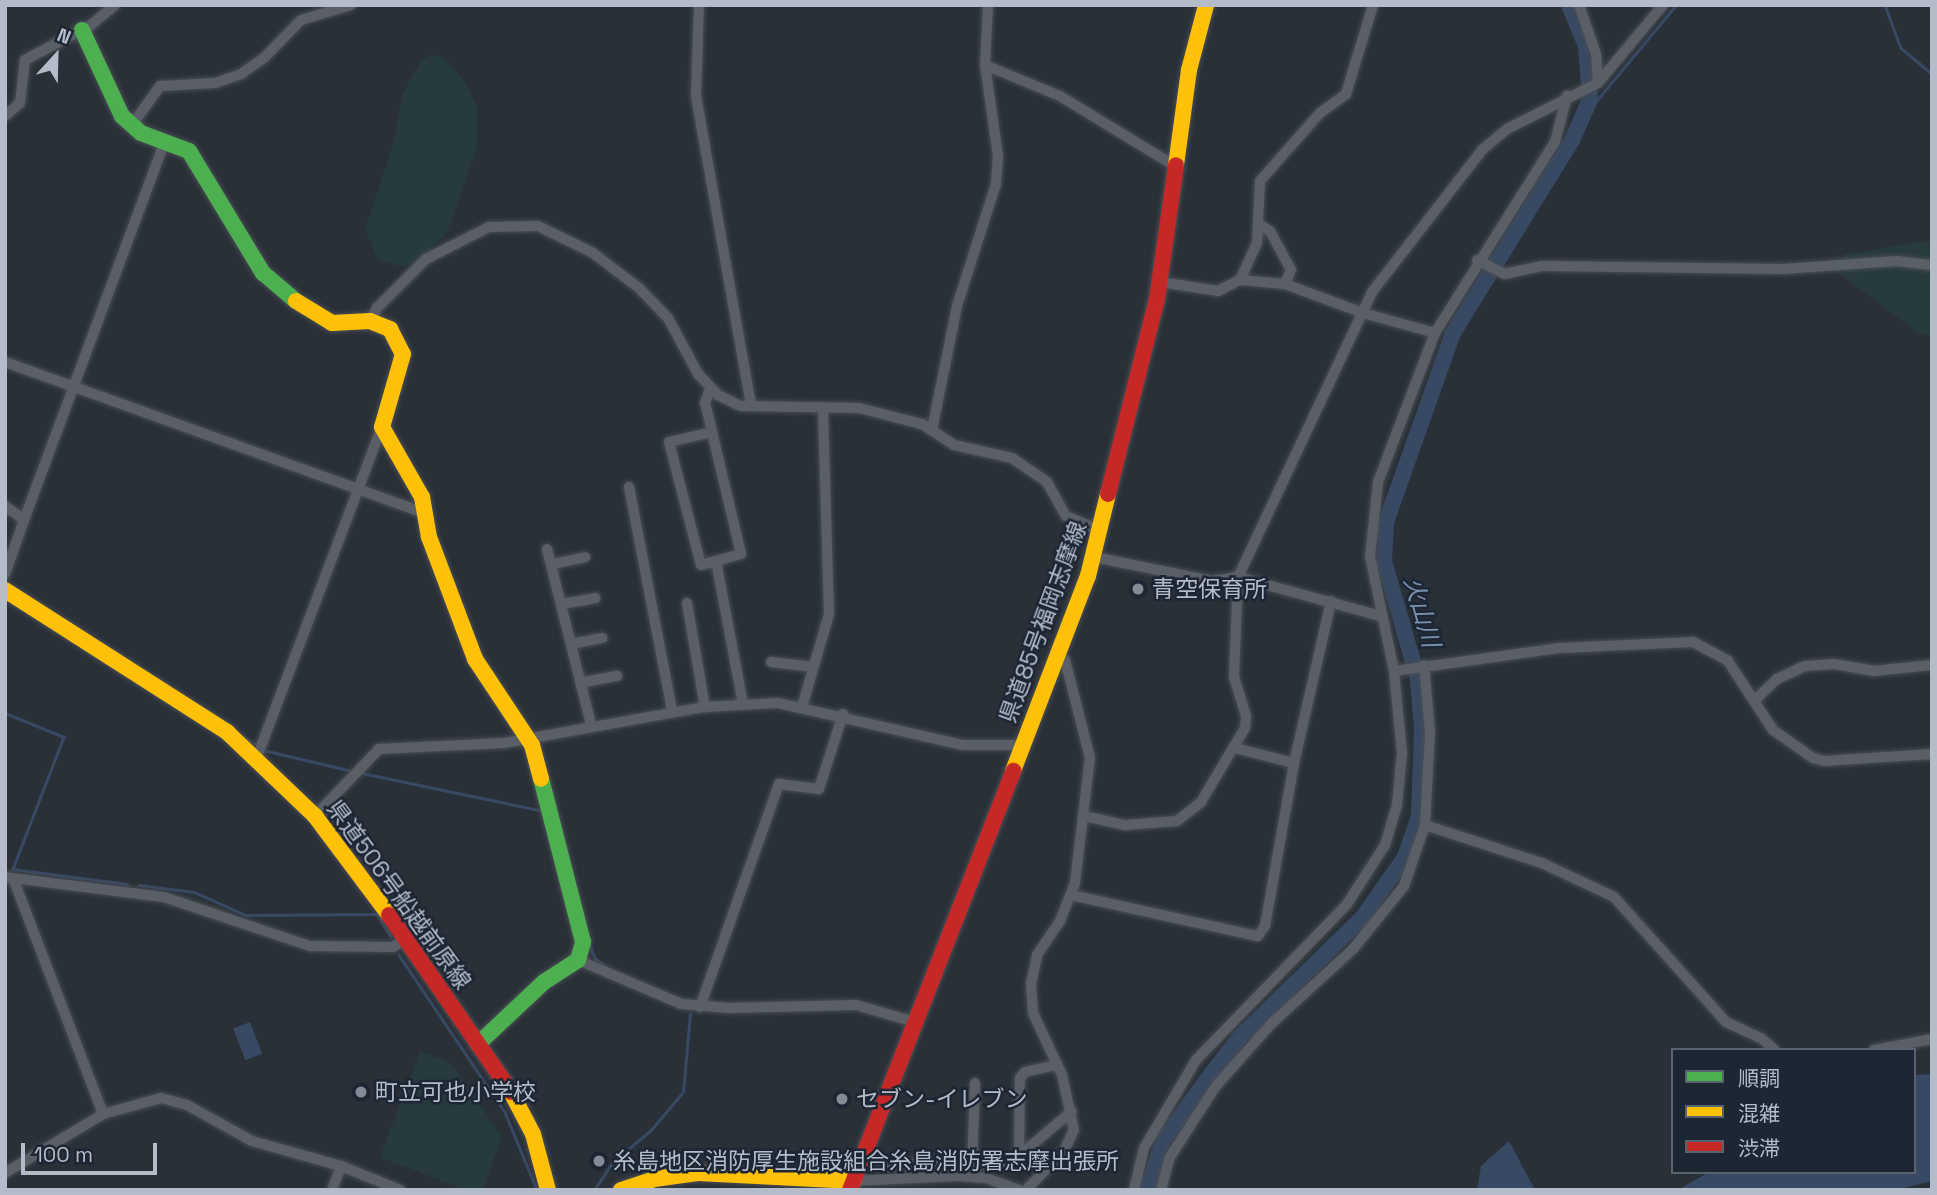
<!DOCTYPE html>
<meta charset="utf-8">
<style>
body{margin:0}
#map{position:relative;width:1937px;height:1195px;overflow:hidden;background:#2a3038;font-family:"Space Grotesk","Noto Sans JP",sans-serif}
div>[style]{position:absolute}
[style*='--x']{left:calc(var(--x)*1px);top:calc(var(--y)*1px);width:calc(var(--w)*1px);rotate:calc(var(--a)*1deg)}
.green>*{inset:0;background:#273a3e}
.water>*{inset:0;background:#384963;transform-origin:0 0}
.stream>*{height:2.5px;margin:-1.25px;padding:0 1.25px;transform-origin:1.25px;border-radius:1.25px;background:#384963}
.river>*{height:16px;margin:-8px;padding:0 8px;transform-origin:8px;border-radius:8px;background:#384963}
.roads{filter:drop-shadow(0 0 2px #484c53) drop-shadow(0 0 2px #484c53)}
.street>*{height:10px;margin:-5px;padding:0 5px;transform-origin:5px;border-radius:5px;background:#5a5e66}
.fast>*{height:16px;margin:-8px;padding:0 8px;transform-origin:8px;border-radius:8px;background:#4caf50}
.slow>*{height:16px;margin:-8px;padding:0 8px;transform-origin:8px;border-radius:8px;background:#ffc107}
.jam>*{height:16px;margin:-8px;padding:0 8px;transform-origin:8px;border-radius:8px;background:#c62828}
.dots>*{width:19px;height:19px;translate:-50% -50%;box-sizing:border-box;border:4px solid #1d2633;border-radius:50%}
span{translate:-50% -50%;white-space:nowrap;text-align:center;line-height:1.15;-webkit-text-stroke:5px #1d2633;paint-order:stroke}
.poi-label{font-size:23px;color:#b4bcc9}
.left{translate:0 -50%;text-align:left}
.street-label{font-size:23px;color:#b4bcc9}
.water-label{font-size:24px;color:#7c92b1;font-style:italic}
.frame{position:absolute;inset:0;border:7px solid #b4bcc9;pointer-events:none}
.legend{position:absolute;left:1671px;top:1048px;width:245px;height:126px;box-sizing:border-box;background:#1d2633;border:2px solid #59626f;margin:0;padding:9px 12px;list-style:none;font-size:21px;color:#b4bcc9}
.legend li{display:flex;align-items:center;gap:14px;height:35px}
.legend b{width:35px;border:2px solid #59626f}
.north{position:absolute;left:21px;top:21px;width:70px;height:70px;-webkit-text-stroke:5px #1d2633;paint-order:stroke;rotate:22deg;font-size:19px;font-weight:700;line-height:28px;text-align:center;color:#b4bcc9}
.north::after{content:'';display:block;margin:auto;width:24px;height:32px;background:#b4bcc9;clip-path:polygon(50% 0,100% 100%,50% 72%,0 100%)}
.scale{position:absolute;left:21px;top:1143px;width:136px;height:32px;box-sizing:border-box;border:4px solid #b4bcc9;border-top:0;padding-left:9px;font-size:21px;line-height:24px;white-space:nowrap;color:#b4bcc9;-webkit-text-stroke:5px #1d2633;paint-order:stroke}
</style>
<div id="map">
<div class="green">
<div style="clip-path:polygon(431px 54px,444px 58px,462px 78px,477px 106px,477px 148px,448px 230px,418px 263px,400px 266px,378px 260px,365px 230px,393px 145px,403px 93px,421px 61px)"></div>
<div style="clip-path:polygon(1925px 241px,1932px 243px,1932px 336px,1917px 332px,1837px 272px,1837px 263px,1846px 254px)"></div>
<div style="clip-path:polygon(420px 1051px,453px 1064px,502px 1137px,482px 1190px,466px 1190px,380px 1157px)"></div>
</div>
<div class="water">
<div style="left:250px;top:1022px;width:34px;height:18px;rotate:69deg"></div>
<div style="clip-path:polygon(1932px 1074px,1932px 1181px,1896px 1190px,1678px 1190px,1709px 1172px,1914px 1172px,1914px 1075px)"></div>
<div style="clip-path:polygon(1509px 1141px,1535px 1190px,1477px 1190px,1481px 1166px)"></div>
</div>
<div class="stream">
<div style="--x:1885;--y:5;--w:46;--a:69.6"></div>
<div style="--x:1901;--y:48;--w:40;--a:40"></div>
<div style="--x:1583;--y:117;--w:146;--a:-50.3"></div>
<div style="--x:5;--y:713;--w:64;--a:22.1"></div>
<div style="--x:64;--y:737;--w:142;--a:111.1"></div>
<div style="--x:13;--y:869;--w:115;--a:7.5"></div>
<div style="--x:243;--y:736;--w:17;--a:36"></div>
<div style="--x:263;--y:750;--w:87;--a:13.2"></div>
<div style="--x:362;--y:773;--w:186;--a:11.8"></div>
<div style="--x:139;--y:885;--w:55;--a:7.3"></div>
<div style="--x:194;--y:892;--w:57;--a:23.9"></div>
<div style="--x:246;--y:915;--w:131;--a:-0.4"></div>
<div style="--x:377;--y:914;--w:26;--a:58"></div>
<div style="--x:590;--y:945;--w:14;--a:69"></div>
<div style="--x:595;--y:958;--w:14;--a:39"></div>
<div style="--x:399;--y:955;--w:189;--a:56"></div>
<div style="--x:505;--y:1112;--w:84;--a:67.7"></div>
<div style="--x:594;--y:1190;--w:34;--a:-56"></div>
<div style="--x:613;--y:1162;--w:50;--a:-40.1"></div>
<div style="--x:651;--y:1130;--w:50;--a:-49.9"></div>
<div style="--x:683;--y:1092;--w:78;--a:-84.9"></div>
</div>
<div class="river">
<div style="--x:1147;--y:1190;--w:54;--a:-71.6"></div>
<div style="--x:1164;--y:1139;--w:80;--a:-54.1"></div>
<div style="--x:1211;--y:1074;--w:48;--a:-51.7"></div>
<div style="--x:1241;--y:1036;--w:170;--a:-44.3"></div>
<div style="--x:1363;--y:917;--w:73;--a:-55"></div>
<div style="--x:1405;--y:857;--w:43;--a:-71.1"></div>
<div style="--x:1419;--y:816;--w:88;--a:-88"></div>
<div style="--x:1422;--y:728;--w:49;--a:-94.7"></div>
<div style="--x:1418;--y:679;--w:123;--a:-106.1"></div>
<div style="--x:1384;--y:561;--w:39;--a:-87"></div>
<div style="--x:1386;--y:522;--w:201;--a:-70.5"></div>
<div style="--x:1453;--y:333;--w:227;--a:-58.3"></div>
<div style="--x:1572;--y:140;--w:44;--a:-65.8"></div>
<div style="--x:1590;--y:100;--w:54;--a:-94.2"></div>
<div style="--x:1586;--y:46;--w:44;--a:-112.5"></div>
</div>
<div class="roads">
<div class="street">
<div style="--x:699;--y:5;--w:91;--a:91.9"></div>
<div style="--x:696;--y:96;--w:315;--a:79.9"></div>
<div style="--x:1579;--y:5;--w:52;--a:70.9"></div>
<div style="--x:1596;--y:54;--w:29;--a:86"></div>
<div style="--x:985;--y:65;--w:81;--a:22.5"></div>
<div style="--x:1060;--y:96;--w:137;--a:31.3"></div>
<div style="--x:5;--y:116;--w:20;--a:-41"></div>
<div style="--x:20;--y:103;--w:43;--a:-83.4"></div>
<div style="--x:25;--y:60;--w:75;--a:-27.9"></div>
<div style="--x:91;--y:25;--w:31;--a:-40"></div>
<div style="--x:132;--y:125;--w:48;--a:-54.3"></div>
<div style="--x:160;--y:86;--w:55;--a:-3.1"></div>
<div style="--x:215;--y:83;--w:28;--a:-19"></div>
<div style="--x:241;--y:74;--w:29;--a:-35"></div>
<div style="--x:265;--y:57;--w:52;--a:-45.8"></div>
<div style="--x:301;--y:20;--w:52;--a:-16.7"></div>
<div style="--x:1260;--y:225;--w:12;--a:31"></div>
<div style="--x:1270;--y:231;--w:44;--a:61.7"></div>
<div style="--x:1291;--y:270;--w:15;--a:113"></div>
<div style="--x:1477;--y:260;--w:30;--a:27"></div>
<div style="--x:1504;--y:274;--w:38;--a:-12"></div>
<div style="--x:1541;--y:266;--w:242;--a:0.7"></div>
<div style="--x:1783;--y:269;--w:114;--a:-4"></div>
<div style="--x:1897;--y:261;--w:35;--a:7"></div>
<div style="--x:1240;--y:280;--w:41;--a:-65.3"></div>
<div style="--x:1257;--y:243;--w:62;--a:-87.2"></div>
<div style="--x:1260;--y:181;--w:91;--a:-48.6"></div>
<div style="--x:1320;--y:113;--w:32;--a:-36"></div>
<div style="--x:1346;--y:94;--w:93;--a:-73.1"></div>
<div style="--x:1160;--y:282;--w:59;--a:8.8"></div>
<div style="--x:1218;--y:291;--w:25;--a:-27"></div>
<div style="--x:1240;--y:280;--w:45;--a:5.1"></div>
<div style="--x:1285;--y:284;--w:83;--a:20.4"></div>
<div style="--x:1363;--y:313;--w:75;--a:15.5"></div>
<div style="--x:370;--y:321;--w:15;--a:-62"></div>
<div style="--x:377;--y:308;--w:69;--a:-45"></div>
<div style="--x:426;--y:259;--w:71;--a:-26.9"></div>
<div style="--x:489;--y:227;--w:49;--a:-1.2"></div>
<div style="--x:538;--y:226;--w:61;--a:26.1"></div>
<div style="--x:593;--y:253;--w:58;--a:37.3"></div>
<div style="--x:639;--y:288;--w:42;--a:46"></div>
<div style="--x:668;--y:318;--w:64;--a:61.8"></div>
<div style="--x:698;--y:374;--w:29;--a:46"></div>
<div style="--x:718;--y:395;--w:25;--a:26"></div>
<div style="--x:741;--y:406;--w:118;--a:1"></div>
<div style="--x:859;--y:408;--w:65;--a:14.3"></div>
<div style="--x:922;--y:424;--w:38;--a:33"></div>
<div style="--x:954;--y:445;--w:59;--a:12.6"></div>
<div style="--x:1012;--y:458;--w:42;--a:34.4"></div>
<div style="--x:1047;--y:482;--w:39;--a:61"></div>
<div style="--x:1066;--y:516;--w:38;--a:23"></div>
<div style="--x:5;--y:362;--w:442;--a:19.8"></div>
<div style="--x:710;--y:389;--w:15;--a:110"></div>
<div style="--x:705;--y:403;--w:30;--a:76"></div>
<div style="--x:712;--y:432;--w:125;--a:76.6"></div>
<div style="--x:741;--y:554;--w:41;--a:164.6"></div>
<div style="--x:701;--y:565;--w:127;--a:-104.6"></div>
<div style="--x:669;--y:442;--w:44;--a:-13.1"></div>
<div style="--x:932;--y:430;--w:126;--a:-78.6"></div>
<div style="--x:957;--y:306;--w:128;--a:-72.3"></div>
<div style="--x:996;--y:184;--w:28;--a:-86"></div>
<div style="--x:998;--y:156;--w:92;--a:-98.1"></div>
<div style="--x:985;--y:65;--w:60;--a:-87.1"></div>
<div style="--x:629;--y:487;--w:228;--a:79.1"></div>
<div style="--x:5;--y:506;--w:24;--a:36"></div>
<div style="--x:24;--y:520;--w:57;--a:109.4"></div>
<div style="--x:24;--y:520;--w:404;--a:-69.6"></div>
<div style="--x:547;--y:549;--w:180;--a:75.9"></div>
<div style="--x:1094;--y:557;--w:120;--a:11.5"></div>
<div style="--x:1212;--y:581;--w:26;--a:-9"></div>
<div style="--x:1238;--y:577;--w:148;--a:15.3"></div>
<div style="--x:716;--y:561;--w:146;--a:79.3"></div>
<div style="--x:553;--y:564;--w:33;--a:-12"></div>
<div style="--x:687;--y:603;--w:106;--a:80.2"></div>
<div style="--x:562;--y:604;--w:34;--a:-10"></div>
<div style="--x:571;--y:644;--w:32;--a:-11"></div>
<div style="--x:771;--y:662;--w:43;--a:6.6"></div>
<div style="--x:1394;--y:671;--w:168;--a:-7.9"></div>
<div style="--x:1560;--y:648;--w:133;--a:-2.6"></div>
<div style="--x:1693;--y:642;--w:40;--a:28"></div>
<div style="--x:1728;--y:661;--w:82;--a:56.9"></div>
<div style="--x:1773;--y:730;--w:49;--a:35"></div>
<div style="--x:1813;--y:758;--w:11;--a:15"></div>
<div style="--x:1824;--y:761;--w:108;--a:-3.7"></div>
<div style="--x:580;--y:683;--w:38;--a:-11"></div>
<div style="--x:1754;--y:701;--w:32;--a:-44"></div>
<div style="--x:1777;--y:679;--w:31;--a:-25"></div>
<div style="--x:1805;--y:666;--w:29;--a:-4"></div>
<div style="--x:1834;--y:664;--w:41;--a:9.9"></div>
<div style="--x:1874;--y:671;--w:58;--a:-5.9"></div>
<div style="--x:802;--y:707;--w:97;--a:-73.8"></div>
<div style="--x:829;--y:614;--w:207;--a:-91.7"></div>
<div style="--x:1235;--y:748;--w:61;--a:14.3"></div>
<div style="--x:257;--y:757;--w:353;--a:-69.3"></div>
<div style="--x:315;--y:816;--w:93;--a:-46.3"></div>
<div style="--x:379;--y:749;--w:125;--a:-2.7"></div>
<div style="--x:504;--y:743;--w:204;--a:-10.2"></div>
<div style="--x:705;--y:707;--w:73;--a:-3.1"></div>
<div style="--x:778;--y:703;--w:190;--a:12.8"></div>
<div style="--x:963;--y:745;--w:60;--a:0"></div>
<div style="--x:1084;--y:816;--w:42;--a:12.4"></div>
<div style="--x:1125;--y:825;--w:52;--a:-4.4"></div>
<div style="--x:1177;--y:821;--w:31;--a:-38"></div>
<div style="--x:1201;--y:802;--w:86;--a:-59.3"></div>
<div style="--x:1245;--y:728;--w:12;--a:-85"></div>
<div style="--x:1246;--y:716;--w:41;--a:-107.1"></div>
<div style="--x:1234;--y:677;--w:100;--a:-87.7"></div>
<div style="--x:1238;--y:577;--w:315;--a:-64.8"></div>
<div style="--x:1372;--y:292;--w:180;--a:-52.2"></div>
<div style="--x:1482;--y:150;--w:33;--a:-40"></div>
<div style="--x:1507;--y:129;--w:102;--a:-26.8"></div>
<div style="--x:1598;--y:83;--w:102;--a:-50.2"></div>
<div style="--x:1425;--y:825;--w:125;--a:18.1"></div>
<div style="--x:1544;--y:864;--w:77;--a:25.2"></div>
<div style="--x:1614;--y:897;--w:168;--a:48.1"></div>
<div style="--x:1726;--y:1022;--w:38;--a:25"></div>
<div style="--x:1761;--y:1038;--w:18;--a:41"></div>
<div style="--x:5;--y:877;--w:160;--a:7.2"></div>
<div style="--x:164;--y:897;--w:154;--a:18.6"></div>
<div style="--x:310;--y:946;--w:83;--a:0.7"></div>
<div style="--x:393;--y:947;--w:14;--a:-34"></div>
<div style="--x:13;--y:878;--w:253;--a:69.1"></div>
<div style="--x:1071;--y:895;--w:191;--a:12.4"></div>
<div style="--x:1258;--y:936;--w:12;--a:-55"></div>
<div style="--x:1265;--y:926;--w:166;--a:-79.9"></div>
<div style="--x:1294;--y:763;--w:166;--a:-77.1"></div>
<div style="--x:578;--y:960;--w:112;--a:23.1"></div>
<div style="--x:681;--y:1004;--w:48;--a:4.8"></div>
<div style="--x:729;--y:1008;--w:127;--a:-1.4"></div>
<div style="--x:856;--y:1005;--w:61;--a:16.1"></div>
<div style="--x:700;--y:1007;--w:237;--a:-70.5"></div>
<div style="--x:779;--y:784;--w:40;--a:7.1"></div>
<div style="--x:819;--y:789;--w:79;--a:-72.3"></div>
<div style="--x:1874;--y:1050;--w:59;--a:-10.7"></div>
<div style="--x:1019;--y:1156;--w:78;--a:-89.3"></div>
<div style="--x:1020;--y:1078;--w:8;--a:-50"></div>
<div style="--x:1025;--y:1072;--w:31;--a:-13"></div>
<div style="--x:861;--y:1164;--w:141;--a:0"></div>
<div style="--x:1002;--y:1164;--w:11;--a:-15"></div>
<div style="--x:1013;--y:1161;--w:77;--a:-40.3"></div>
<div style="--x:972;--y:1166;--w:83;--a:-87.9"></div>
<div style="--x:5;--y:1173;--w:114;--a:-31"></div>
<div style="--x:103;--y:1114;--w:60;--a:-15.4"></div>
<div style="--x:161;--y:1098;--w:27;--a:15"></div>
<div style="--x:187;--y:1105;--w:74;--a:29"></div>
<div style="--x:252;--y:1141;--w:92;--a:15.7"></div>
<div style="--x:341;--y:1166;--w:64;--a:22.1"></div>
<div style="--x:854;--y:1181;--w:103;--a:-2.8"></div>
<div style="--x:957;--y:1176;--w:29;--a:4"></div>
<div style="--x:986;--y:1178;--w:35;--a:20"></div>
<div style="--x:332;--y:1190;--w:26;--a:-69"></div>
<div style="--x:1026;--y:1190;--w:54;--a:-45.7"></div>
<div style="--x:1064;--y:1151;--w:23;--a:-65"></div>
<div style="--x:1074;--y:1130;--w:56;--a:-102.3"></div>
<div style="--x:1062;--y:1075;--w:68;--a:-115.1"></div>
<div style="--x:1033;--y:1013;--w:29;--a:-94"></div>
<div style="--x:1031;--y:984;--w:30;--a:-78"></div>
<div style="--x:1037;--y:955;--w:41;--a:-55.9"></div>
<div style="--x:1060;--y:921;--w:41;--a:-68.5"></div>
<div style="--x:1075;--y:883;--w:126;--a:-83.2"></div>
<div style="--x:1090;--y:758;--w:101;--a:-104.3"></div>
<div style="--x:1065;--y:660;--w:9;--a:-159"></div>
<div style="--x:1134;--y:1190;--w:43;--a:-76.6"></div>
<div style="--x:1144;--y:1148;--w:102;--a:-59.4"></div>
<div style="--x:1196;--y:1060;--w:217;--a:-45.9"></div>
<div style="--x:1347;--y:904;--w:70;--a:-57.2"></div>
<div style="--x:1385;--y:845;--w:42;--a:-73.3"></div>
<div style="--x:1397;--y:805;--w:52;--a:-84.5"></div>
<div style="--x:1402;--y:753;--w:82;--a:-95.6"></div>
<div style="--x:1394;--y:671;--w:117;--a:-101.8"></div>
<div style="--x:1370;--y:556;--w:74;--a:-83.8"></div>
<div style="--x:1378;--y:482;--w:160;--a:-69.1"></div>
<div style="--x:1435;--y:333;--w:226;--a:-57.9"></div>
<div style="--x:1555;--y:142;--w:48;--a:-75.4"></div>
<div style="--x:1161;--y:1190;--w:34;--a:-75"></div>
<div style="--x:1170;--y:1157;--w:85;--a:-57.1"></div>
<div style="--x:1216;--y:1086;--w:84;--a:-48.4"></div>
<div style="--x:1272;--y:1023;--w:110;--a:-42.4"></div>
<div style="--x:1353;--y:949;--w:81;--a:-51"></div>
<div style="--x:1404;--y:886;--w:65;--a:-71"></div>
<div style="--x:1425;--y:825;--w:93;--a:-86.9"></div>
<div style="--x:1430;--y:732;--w:67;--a:-95.1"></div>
</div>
<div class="fast">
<div style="--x:82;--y:30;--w:95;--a:65.1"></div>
<div style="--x:122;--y:116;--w:25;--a:42"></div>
<div style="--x:141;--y:133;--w:51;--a:20.6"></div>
<div style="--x:189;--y:151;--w:143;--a:58.8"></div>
<div style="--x:263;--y:273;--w:43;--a:40.3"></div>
<div style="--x:478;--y:1044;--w:91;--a:-43.2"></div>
<div style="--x:544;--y:982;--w:40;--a:-32.9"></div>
<div style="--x:578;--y:960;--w:19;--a:-74"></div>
<div style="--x:583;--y:942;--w:168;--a:-104.4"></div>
</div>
<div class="slow">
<div style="--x:1176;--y:165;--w:96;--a:-82.2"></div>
<div style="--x:1189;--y:70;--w:67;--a:-75.3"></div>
<div style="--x:296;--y:301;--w:42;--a:31.4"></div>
<div style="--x:332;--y:323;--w:38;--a:-3"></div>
<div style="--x:370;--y:321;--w:22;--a:22"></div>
<div style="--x:390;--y:329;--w:28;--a:63"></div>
<div style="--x:403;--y:354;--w:76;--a:106"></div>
<div style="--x:382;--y:427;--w:81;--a:60.3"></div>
<div style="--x:422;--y:497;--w:41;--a:80.1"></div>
<div style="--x:429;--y:537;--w:130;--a:69.3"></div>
<div style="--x:475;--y:659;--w:103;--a:56.5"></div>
<div style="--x:532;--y:745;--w:35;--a:75"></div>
<div style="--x:5;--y:590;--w:264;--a:32.6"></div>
<div style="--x:227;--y:732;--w:122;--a:43.7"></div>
<div style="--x:315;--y:816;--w:124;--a:53.2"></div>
<div style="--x:1013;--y:771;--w:209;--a:-69"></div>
<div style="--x:1088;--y:576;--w:84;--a:-76.3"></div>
<div style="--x:511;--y:1092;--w:47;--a:62.4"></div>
<div style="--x:533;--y:1134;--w:58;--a:75"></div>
<div style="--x:621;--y:1190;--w:35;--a:-18"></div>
<div style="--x:654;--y:1179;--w:44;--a:-7.8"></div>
<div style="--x:698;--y:1173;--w:156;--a:2.9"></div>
</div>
<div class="jam">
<div style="--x:1108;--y:494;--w:201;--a:-75.9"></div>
<div style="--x:1157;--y:299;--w:135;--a:-81.9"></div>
<div style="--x:389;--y:915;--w:215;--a:55.4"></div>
<div style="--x:850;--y:1190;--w:450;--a:-68.7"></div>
</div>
</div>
<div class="dots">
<div style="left:1138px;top:589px;background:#848b96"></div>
<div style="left:361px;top:1092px;background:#848b96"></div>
<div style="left:842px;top:1099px;background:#848b96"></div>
<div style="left:599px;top:1161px;background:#848b96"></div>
</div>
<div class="poi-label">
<span class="left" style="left:1152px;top:589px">青空保育所</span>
<span class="left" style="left:375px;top:1092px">町立可也小学校</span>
<span class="left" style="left:856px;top:1099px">セブン-イレブン</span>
<span class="left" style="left:613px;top:1161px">糸島地区消防厚生施設組合糸島消防署志摩出張所</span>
</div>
<div class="street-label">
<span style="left:1043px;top:622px;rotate:-70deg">県道85号福岡志摩線</span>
<span style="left:399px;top:895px;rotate:54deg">県道506号船越前原線</span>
</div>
<div class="water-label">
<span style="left:1422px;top:612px;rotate:74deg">火山川</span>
</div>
<div class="frame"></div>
<ul class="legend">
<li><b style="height:9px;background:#4caf50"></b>順調</li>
<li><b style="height:9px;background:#ffc107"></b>混雑</li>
<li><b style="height:9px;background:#c62828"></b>渋滞</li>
</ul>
<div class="north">N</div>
<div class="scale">100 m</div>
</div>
